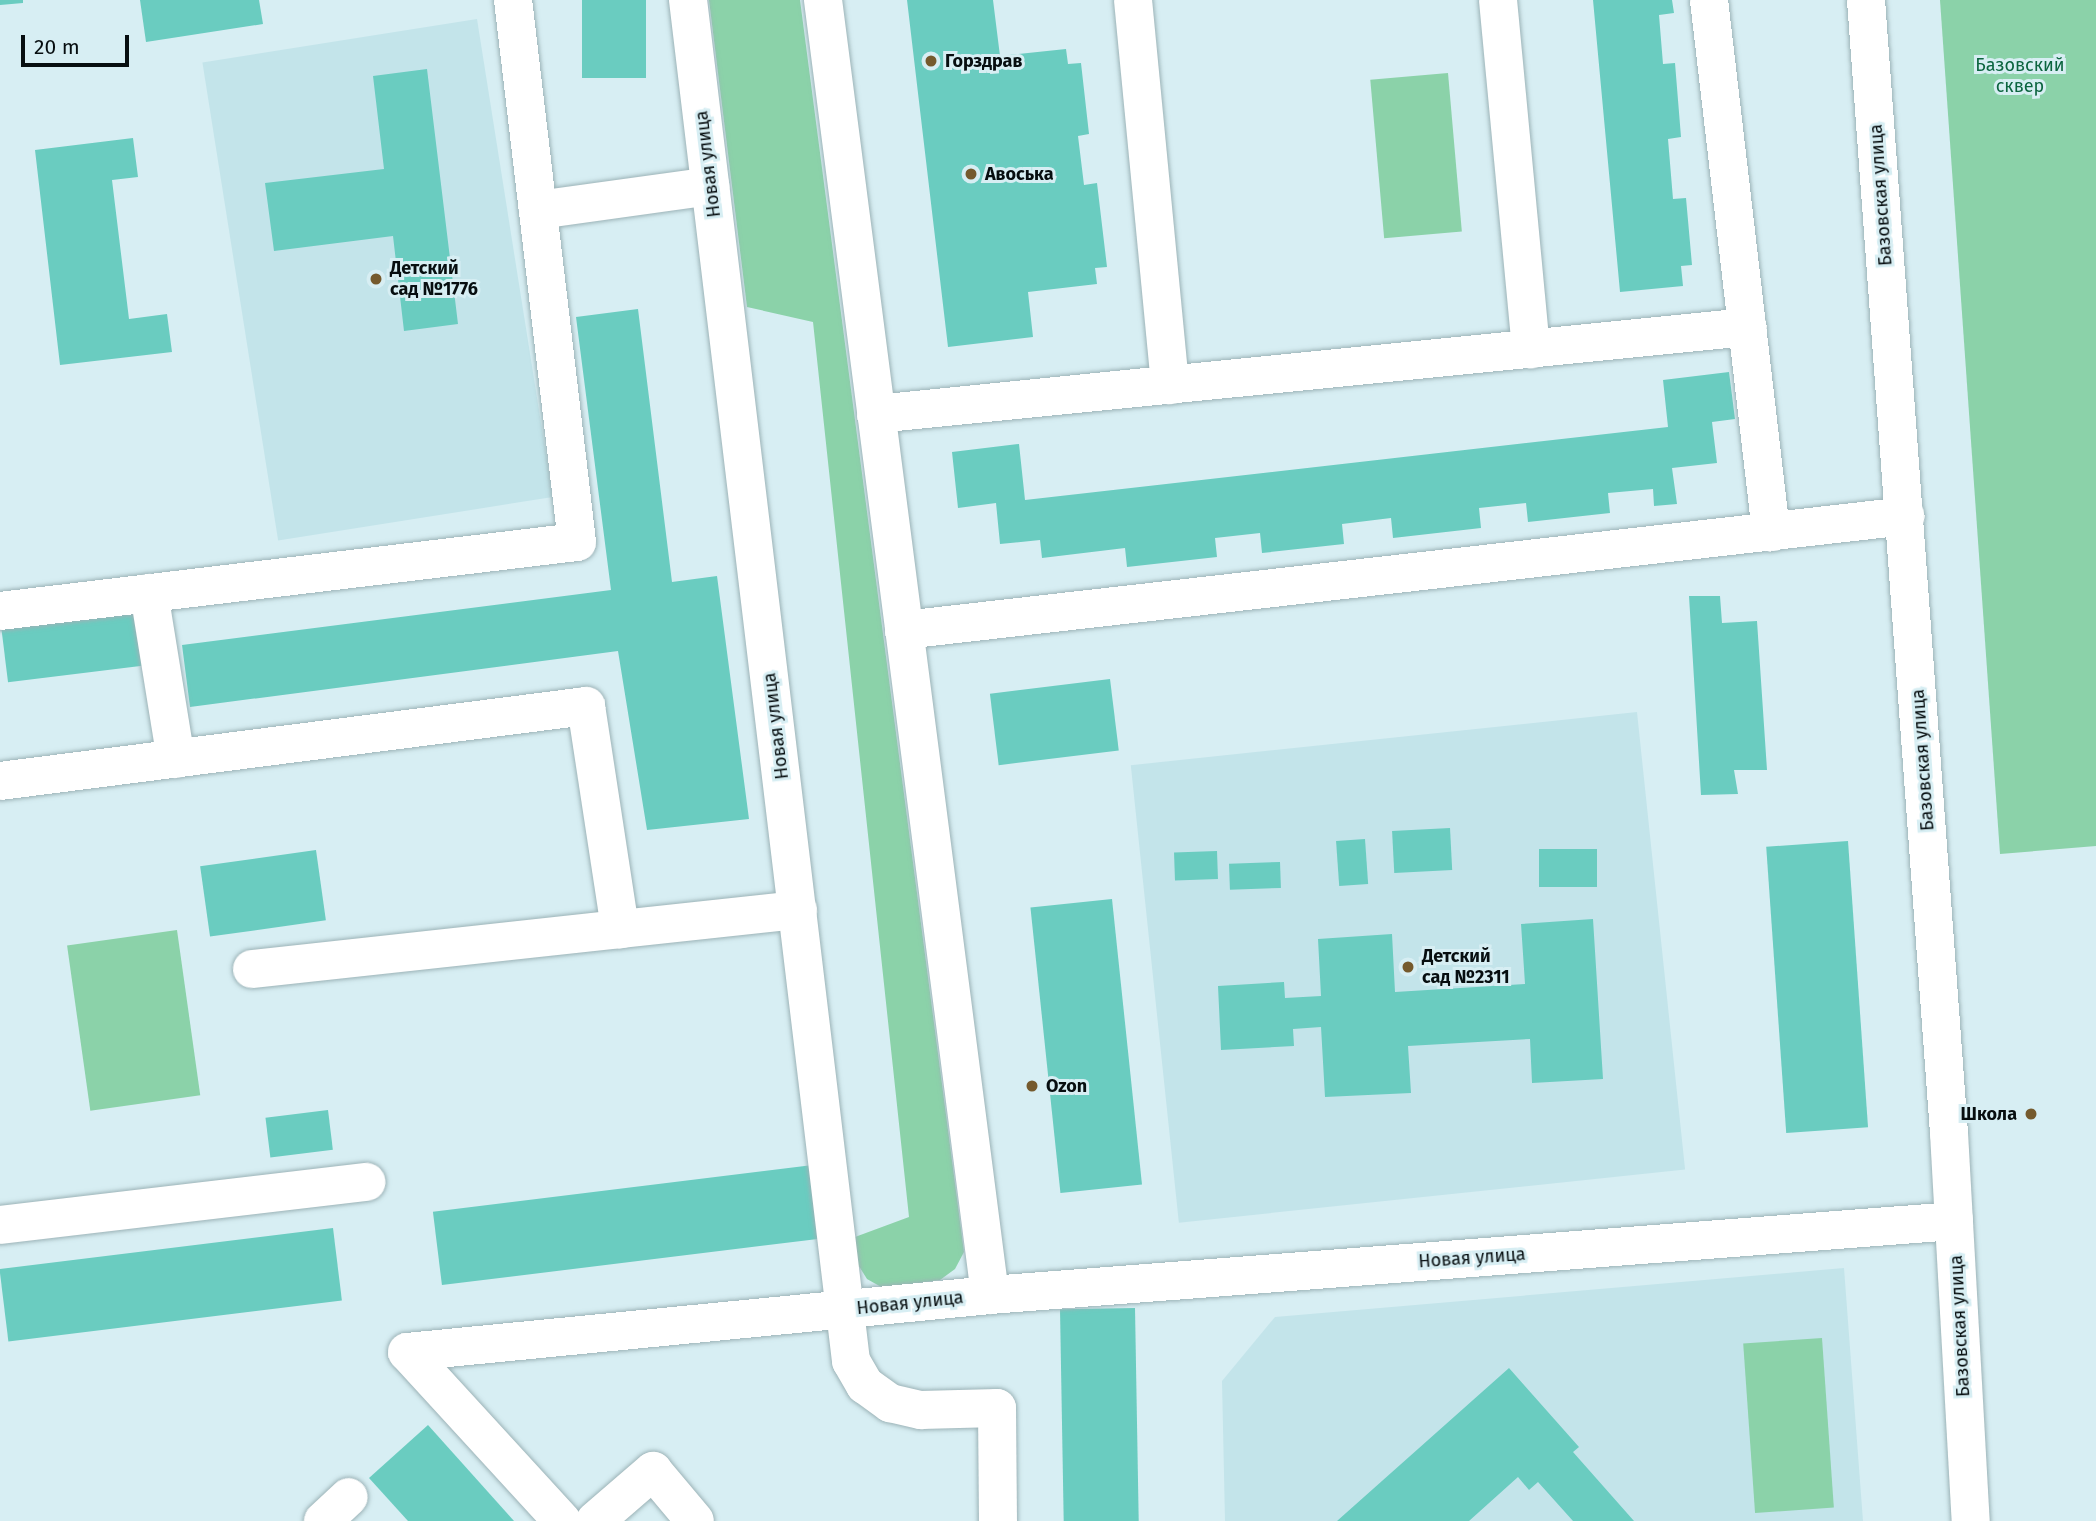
<!DOCTYPE html>
<meta charset="utf-8">
<style>
body{margin:0}
#map{position:relative;width:2096px;height:1521px;overflow:hidden;background:#d7eef3;font-family:"Fira Sans",sans-serif}
div>[style]{position:absolute}
[style*='--x']{left:calc(var(--x)*1px);top:calc(var(--y)*1px);width:calc(var(--w)*1px);rotate:calc(var(--a)*1deg)}
.built>*{inset:0;background:#c3e4ea;transform-origin:0 0}
.green>*{inset:0;background:#8bd2a9;transform-origin:0 0}
.building>*{inset:0;background:#6accc0;transform-origin:0 0}
.roads{filter:drop-shadow(0 0 2px #9cb3b7) drop-shadow(0 0 2px #9cb3b7)}
.minor>*{height:38px;margin:-19px;padding:0 19px;transform-origin:19px;border-radius:19px;background:#fff}
.dots>*{width:19px;height:19px;translate:-50% -50%;box-sizing:border-box;border:4px solid #d7eef3;border-radius:50%}
span{translate:-50% -50%;white-space:nowrap;text-align:center;line-height:1.15;-webkit-text-stroke:6px #d7eef3;paint-order:stroke}
.poi-label{font-size:18px;color:#070e10;font-weight:700}
.left{translate:0 -50%;text-align:left}
.right{translate:-100% -50%;text-align:right}
.park-label{font-size:18px;color:#0c653f}
.street-label{font-size:18px;color:#070e10}
.scale{position:absolute;left:21px;top:35px;width:108px;height:32px;box-sizing:border-box;border:4px solid #070e10;border-top:0;padding-left:9px;font-size:21px;line-height:24px;white-space:nowrap;color:#070e10;-webkit-text-stroke:5px #d7eef3;paint-order:stroke}
</style>
<div id="map">
<div class="built">
<div style="left:477px;top:19px;width:484px;height:278px;rotate:81deg"></div>
<div style="left:1637px;top:712px;width:460px;height:509px;rotate:84deg"></div>
<div style="clip-path:polygon(1844px 1268px,1863px 1521px,1225px 1521px,1222px 1381px,1275px 1317px)"></div>
</div>
<div class="green">
<div style="clip-path:polygon(709px 0,800px 0,964px 1252px,955px 1269px,940px 1280px,883px 1288px,867px 1279px,857px 1263px,855px 1237px,909px 1217px,813px 322px,747px 307px)"></div>
<div style="clip-path:polygon(1940px 0,2096px 0,2096px 846px,2000px 854px)"></div>
<div style="left:1448px;top:73px;width:159px;height:78px;rotate:85deg"></div>
<div style="left:177px;top:930px;width:167px;height:111px;rotate:82deg"></div>
<div style="left:1822px;top:1338px;width:170px;height:79px;rotate:86deg"></div>
</div>
<div class="building">
<div style="clip-path:polygon(0 0,23px 0,23px 3px,0 5px)"></div>
<div style="clip-path:polygon(140px 0,259px 0,263px 24px,146px 42px)"></div>
<div style="left:582px;top:0;width:64px;height:78px"></div>
<div style="clip-path:polygon(907px 0,993px 0,1000px 56px,1066px 49px,1068px 64px,1081px 63px,1089px 134px,1078px 136px,1084px 185px,1097px 183px,1107px 267px,1095px 268px,1097px 284px,1028px 292px,1033px 337px,948px 347px)"></div>
<div style="clip-path:polygon(1593px 0,1672px 0,1674px 13px,1659px 15px,1663px 64px,1675px 63px,1681px 137px,1668px 139px,1673px 199px,1686px 198px,1692px 265px,1681px 266px,1683px 286px,1620px 292px)"></div>
<div style="clip-path:polygon(427px 69px,458px 324px,404px 331px,393px 236px,274px 251px,265px 183px,384px 169px,373px 76px)"></div>
<div style="clip-path:polygon(133px 138px,138px 177px,112px 180px,129px 319px,167px 314px,172px 352px,60px 365px,35px 150px)"></div>
<div style="clip-path:polygon(638px 309px,672px 582px,717px 576px,749px 819px,647px 830px,618px 651px,190px 707px,182px 645px,611px 590px,576px 317px)"></div>
<div style="clip-path:polygon(1729px 372px,1735px 419px,1712px 422px,1717px 463px,1672px 468px,1677px 504px,1654px 506px,1653px 489px,1608px 493px,1610px 513px,1528px 522px,1526px 503px,1479px 508px,1481px 528px,1393px 538px,1391px 518px,1342px 524px,1344px 544px,1262px 553px,1260px 533px,1215px 538px,1217px 557px,1127px 567px,1125px 548px,1042px 558px,1040px 540px,1000px 544px,996px 503px,958px 508px,952px 452px,1019px 444px,1025px 500px,1668px 427px,1663px 380px)"></div>
<div style="clip-path:polygon(1689px 596px,1720px 596px,1722px 623px,1757px 621px,1767px 770px,1734px 770px,1738px 794px,1701px 795px)"></div>
<div style="left:161px;top:599px;width:64px;height:162px;rotate:83deg"></div>
<div style="left:1110px;top:679px;width:72px;height:121px;rotate:83deg"></div>
<div style="left:1450px;top:828px;width:42px;height:58px;rotate:87deg"></div>
<div style="left:1365px;top:839px;width:45px;height:29px;rotate:86deg"></div>
<div style="left:1848px;top:841px;width:287px;height:82px;rotate:86deg"></div>
<div style="left:1597px;top:849px;width:38px;height:58px;rotate:90deg"></div>
<div style="left:316px;top:850px;width:71px;height:117px;rotate:82deg"></div>
<div style="left:1217px;top:851px;width:28px;height:43px;rotate:88deg"></div>
<div style="left:1280px;top:862px;width:26px;height:51px;rotate:88deg"></div>
<div style="left:1112px;top:899px;width:287px;height:82px;rotate:84deg"></div>
<div style="clip-path:polygon(1593px 919px,1603px 1079px,1532px 1083px,1530px 1039px,1408px 1046px,1411px 1093px,1325px 1097px,1321px 1027px,1293px 1029px,1294px 1046px,1221px 1050px,1218px 986px,1284px 982px,1285px 998px,1321px 996px,1318px 939px,1392px 934px,1395px 992px,1525px 984px,1521px 924px)"></div>
<div style="left:328px;top:1110px;width:40px;height:63px;rotate:83deg"></div>
<div style="left:821px;top:1164px;width:74px;height:391px;rotate:83deg"></div>
<div style="left:333px;top:1228px;width:73px;height:336px;rotate:83deg"></div>
<div style="left:1135px;top:1308px;width:213px;height:75px;rotate:89deg"></div>
<div style="clip-path:polygon(1509px 1368px,1579px 1447px,1573px 1452px,1634px 1521px,1573px 1521px,1538px 1482px,1529px 1490px,1518px 1477px,1469px 1521px,1337px 1521px)"></div>
<div style="clip-path:polygon(428px 1425px,514px 1521px,408px 1521px,369px 1478px)"></div>
</div>
<div class="roads">
<div class="minor">
<div style="--x:688;--y:0;--w:1371;--a:83.17"></div>
<div style="--x:851;--y:1361;--w:28;--a:60"></div>
<div style="--x:865;--y:1385;--w:31;--a:36"></div>
<div style="--x:890;--y:1403;--w:32;--a:13"></div>
<div style="--x:921;--y:1410;--w:76;--a:-1.5"></div>
<div style="--x:997;--y:1408;--w:113;--a:89.5"></div>
<div style="--x:823;--y:0;--w:1306;--a:82.65"></div>
<div style="--x:1133;--y:0;--w:387;--a:84.5"></div>
<div style="--x:1498;--y:0;--w:351;--a:84.6"></div>
<div style="--x:1709;--y:0;--w:536;--a:83.35"></div>
<div style="--x:1866;--y:0;--w:1136;--a:85.81"></div>
<div style="--x:1949;--y:1133;--w:389;--a:86.8"></div>
<div style="--x:538;--y:210;--w:174;--a:-7.9"></div>
<div style="--x:876;--y:414;--w:876;--a:-5.7"></div>
<div style="--x:149;--y:593;--w:168;--a:80.8"></div>
<div style="--x:0;--y:611;--w:581;--a:-6.82"></div>
<div style="--x:577;--y:542;--w:546;--a:-96.73"></div>
<div style="--x:904;--y:630;--w:1008;--a:-6.49"></div>
<div style="--x:0;--y:781;--w:591;--a:-7.29"></div>
<div style="--x:586;--y:706;--w:226;--a:81.3"></div>
<div style="--x:620;--y:929;--w:179;--a:-6.1"></div>
<div style="--x:252;--y:969;--w:370;--a:-6.2"></div>
<div style="--x:0;--y:1225;--w:369;--a:-6.7"></div>
<div style="--x:323;--y:1521;--w:35;--a:-43"></div>
<div style="--x:562;--y:1521;--w:229;--a:-132.5"></div>
<div style="--x:407;--y:1352;--w:586;--a:-5.58"></div>
<div style="--x:990;--y:1295;--w:967;--a:-4.39"></div>
<div style="--x:595;--y:1521;--w:77;--a:-40.8"></div>
<div style="--x:653;--y:1471;--w:65;--a:50"></div>
</div>
</div>
<div class="dots">
<div style="left:931px;top:61px;background:#755a2d"></div>
<div style="left:971px;top:174px;background:#755a2d"></div>
<div style="left:376px;top:279px;background:#755a2d"></div>
<div style="left:1408px;top:967px;background:#755a2d"></div>
<div style="left:1032px;top:1086px;background:#755a2d"></div>
<div style="left:2031px;top:1114px;background:#755a2d"></div>
</div>
<div class="poi-label">
<span class="left" style="left:945px;top:61px">Горздрав</span>
<span class="left" style="left:985px;top:174px">Авоська</span>
<span class="left" style="left:390px;top:279px">Детский<br>сад №1776</span>
<span class="left" style="left:1422px;top:967px">Детский<br>сад №2311</span>
<span class="left" style="left:1046px;top:1086px">Ozon</span>
<span class="right" style="left:2017px;top:1114px">Школа</span>
</div>
<div class="park-label">
<span style="left:2020px;top:76px">Базовский<br>сквер</span>
</div>
<div class="street-label">
<span style="left:708px;top:164px;rotate:-97deg">Новая улица</span>
<span style="left:1881px;top:195px;rotate:-94deg">Базовская улица</span>
<span style="left:776px;top:726px;rotate:-97deg">Новая улица</span>
<span style="left:1923px;top:760px;rotate:-94deg">Базовская улица</span>
<span style="left:1472px;top:1258px;rotate:-4deg">Новая улица</span>
<span style="left:910px;top:1303px;rotate:-6deg">Новая улица</span>
<span style="left:1960px;top:1326px;rotate:-93deg">Базовская улица</span>
</div>
<div class="scale">20 m</div>
</div>
